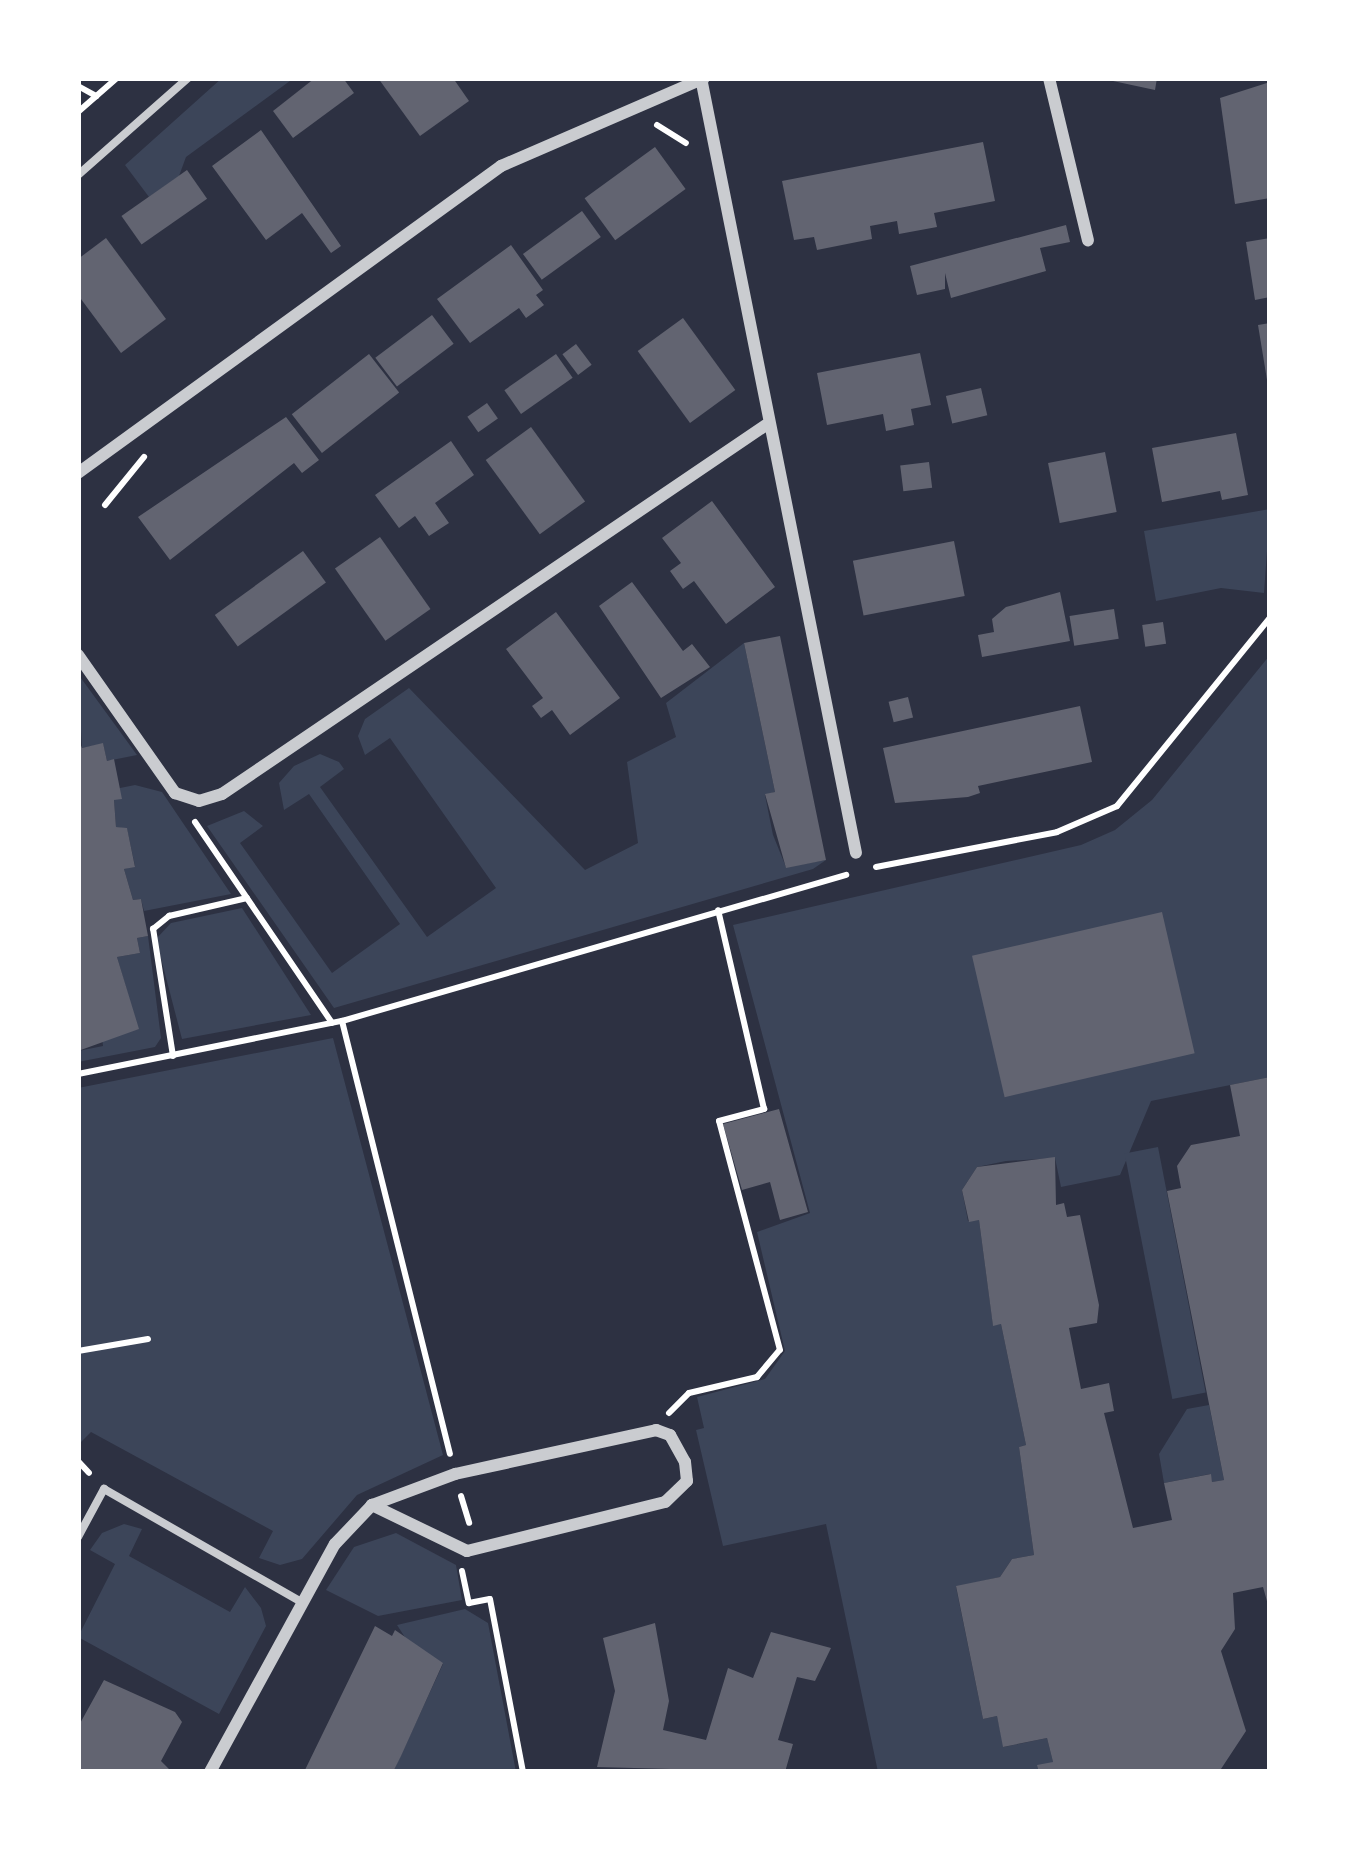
<!DOCTYPE html>
<style>
body{margin:0}
#map{position:relative;width:1348px;height:1850px;overflow:hidden;background:#2d3142;font-family:"Public Sans",sans-serif}
div>[style]{position:absolute}
[style*='--x']{left:calc(var(--x)*1px);top:calc(var(--y)*1px);width:calc(var(--w)*1px);rotate:calc(var(--a)*1deg)}
.green>*{inset:0;background:#3c4559;transform-origin:0 0}
.building>*{inset:0;background:#626471;transform-origin:0 0}
.path>*{height:6px;margin:-3px;padding:0 3px;transform-origin:3px;border-radius:3px;background:#fff}
.service>*{height:8px;margin:-4px;padding:0 4px;transform-origin:4px;border-radius:4px;background:#caccd0}
.minor>*{height:12px;margin:-6px;padding:0 6px;transform-origin:6px;border-radius:6px;background:#caccd0}
span{translate:-50% -50%;white-space:nowrap;text-align:center;line-height:1.15;-webkit-text-stroke:10px #fff;paint-order:stroke}
.frame{position:absolute;inset:0;border:81px solid #fff;pointer-events:none}
</style>
<div id="map">
<div class="green">
<div style="clip-path:polygon(222px 78px,294px 78px,186px 157px,179px 176px,149px 197px,125px 165px)"></div>
<div style="clip-path:polygon(1270px 509px,1264px 593px,1221px 588px,1156px 601px,1144px 531px)"></div>
<div style="clip-path:polygon(744px 643px,775px 792px,765px 795px,773px 835px,786px 867px,826px 860px,813px 869px,334px 1008px,207px 826px,244px 811px,263px 826px,240px 843px,332px 973px,400px 924px,309px 794px,284px 810px,279px 783px,294px 766px,320px 754px,339px 762px,344px 769px,320px 787px,427px 937px,496px 888px,390px 738px,365px 755px,358px 736px,365px 719px,409px 688px,585px 870px,638px 843px,627px 762px,676px 737px,666px 703px)"></div>
<div style="clip-path:polygon(1270px 655px,1270px 1077px,1151px 1101px,1120px 1175px,1061px 1187px,1055px 1158px,1006px 1161px,977px 1167px,962px 1190px,968px 1221px,979px 1220px,993px 1325px,1001px 1324px,1026px 1445px,1019px 1447px,1034px 1555px,1012px 1559px,1000px 1577px,956px 1587px,983px 1719px,997px 1716px,1004px 1747px,1047px 1738px,1053px 1762px,1039px 1772px,878px 1772px,826px 1524px,723px 1546px,696px 1430px,704px 1428px,697px 1397px,765px 1379px,785px 1351px,757px 1232px,810px 1213px,733px 925px,1081px 845px,1115px 830px,1152px 800px)"></div>
<div style="clip-path:polygon(78px 674px,137px 755px,107px 761px,103px 744px,82px 748px)"></div>
<div style="clip-path:polygon(135px 785px,162px 792px,231px 894px,144px 911px,141px 899px,133px 900px,124px 869px,135px 866px,127px 829px,116px 827px,114px 800px,120px 788px)"></div>
<div style="clip-path:polygon(242px 908px,311px 1015px,182px 1039px,156px 939px,171px 923px)"></div>
<div style="clip-path:polygon(148px 936px,161px 1038px,155px 1047px,78px 1062px,78px 1051px,103px 1046px,102px 1037px,138px 1029px,117px 957px,140px 953px,137px 938px)"></div>
<div style="clip-path:polygon(333px 1038px,443px 1455px,357px 1495px,302px 1559px,280px 1565px,259px 1558px,273px 1531px,91px 1432px,78px 1445px,78px 1088px)"></div>
<div style="left:1158px;top:1147px;width:250px;height:34px;rotate:79deg"></div>
<div style="clip-path:polygon(1209px 1405px,1224px 1480px,1212px 1482px,1210px 1474px,1164px 1483px,1159px 1454px,1187px 1409px)"></div>
<div style="clip-path:polygon(124px 1524px,142px 1529px,129px 1556px,230px 1612px,245px 1587px,261px 1608px,266px 1626px,219px 1714px,78px 1637px,115px 1564px,90px 1550px,102px 1533px)"></div>
<div style="clip-path:polygon(396px 1533px,456px 1565px,462px 1600px,378px 1616px,326px 1590px,354px 1547px)"></div>
<div style="clip-path:polygon(465px 1609px,488px 1623px,516px 1772px,393px 1772px,443px 1664px,410px 1645px,397px 1625px)"></div>
</div>
<div class="building">
<div style="clip-path:polygon(315px 78px,343px 78px,354px 93px,293px 138px,273px 111px)"></div>
<div style="clip-path:polygon(378px 78px,453px 78px,469px 101px,420px 136px)"></div>
<div style="clip-path:polygon(1099px 78px,1157px 78px,1155px 90px)"></div>
<div style="clip-path:polygon(1270px 82px,1270px 198px,1235px 204px,1220px 98px)"></div>
<div style="clip-path:polygon(261px 130px,341px 246px,331px 253px,302px 213px,266px 240px,212px 166px)"></div>
<div style="clip-path:polygon(983px 142px,995px 201px,934px 213px,937px 227px,899px 234px,897px 221px,870px 226px,872px 239px,817px 250px,814px 237px,794px 240px,782px 181px)"></div>
<div style="left:655px;top:147px;width:52px;height:87px;rotate:54deg"></div>
<div style="left:187px;top:170px;width:35px;height:80px;rotate:55deg"></div>
<div style="left:582px;top:211px;width:32px;height:73px;rotate:54deg"></div>
<div style="clip-path:polygon(1066px 225px,1070px 242px,1040px 248px,1046px 271px,951px 298px,945px 273px,945px 289px,917px 295px,910px 266px)"></div>
<div style="clip-path:polygon(106px 238px,166px 319px,121px 353px,78px 295px,78px 259px)"></div>
<div style="clip-path:polygon(1270px 238px,1270px 297px,1255px 300px,1246px 242px)"></div>
<div style="clip-path:polygon(511px 245px,543px 290px,536px 295px,544px 305px,526px 318px,519px 308px,470px 343px,437px 299px)"></div>
<div style="left:432px;top:315px;width:36px;height:71px;rotate:53deg"></div>
<div style="left:683px;top:318px;width:89px;height:56px;rotate:54deg"></div>
<div style="clip-path:polygon(1270px 323px,1270px 385px,1268px 386px,1258px 325px)"></div>
<div style="left:576px;top:344px;width:26px;height:17px;rotate:53deg"></div>
<div style="clip-path:polygon(920px 353px,931px 405px,911px 409px,914px 425px,886px 431px,883px 414px,827px 425px,817px 373px)"></div>
<div style="left:369px;top:354px;width:49px;height:98px;rotate:52deg"></div>
<div style="left:556px;top:354px;width:29px;height:63px;rotate:55deg"></div>
<div style="left:981px;top:388px;width:28px;height:36px;rotate:77deg"></div>
<div style="left:487px;top:403px;width:19px;height:24px;rotate:55deg"></div>
<div style="clip-path:polygon(286px 417px,319px 460px,302px 473px,294px 463px,170px 560px,138px 517px)"></div>
<div style="left:531px;top:427px;width:92px;height:56px;rotate:54deg"></div>
<div style="clip-path:polygon(1236px 433px,1248px 495px,1222px 500px,1220px 491px,1162px 502px,1152px 448px)"></div>
<div style="clip-path:polygon(451px 441px,474px 475px,435px 503px,449px 523px,429px 536px,415px 516px,399px 528px,375px 495px)"></div>
<div style="left:1105px;top:452px;width:61px;height:58px;rotate:79deg"></div>
<div style="left:929px;top:462px;width:26px;height:29px;rotate:83deg"></div>
<div style="clip-path:polygon(712px 501px,775px 587px,726px 624px,694px 581px,683px 589px,670px 571px,681px 563px,662px 538px)"></div>
<div style="left:380px;top:537px;width:88px;height:55px;rotate:55deg"></div>
<div style="left:954px;top:541px;width:56px;height:103px;rotate:79deg"></div>
<div style="left:303px;top:551px;width:39px;height:109px;rotate:54deg"></div>
<div style="clip-path:polygon(632px 582px,683px 651px,692px 644px,710px 667px,661px 698px,599px 606px)"></div>
<div style="clip-path:polygon(1060px 592px,1070px 641px,982px 657px,978px 635px,994px 632px,992px 619px,1006px 607px)"></div>
<div style="left:1114px;top:609px;width:30px;height:45px;rotate:81deg"></div>
<div style="clip-path:polygon(556px 612px,620px 698px,570px 735px,552px 710px,541px 718px,532px 706px,543px 698px,506px 649px)"></div>
<div style="left:1163px;top:622px;width:22px;height:21px;rotate:82deg"></div>
<div style="clip-path:polygon(780px 636px,826px 860px,786px 868px,765px 794px,775px 792px,744px 643px)"></div>
<div style="left:908px;top:697px;width:21px;height:20px;rotate:76deg"></div>
<div style="clip-path:polygon(1080px 706px,1092px 762px,978px 786px,980px 793px,968px 797px,895px 803px,883px 748px)"></div>
<div style="clip-path:polygon(78px 737px,82px 748px,103px 743px,107px 761px,114px 759px,122px 799px,114px 800px,116px 827px,127px 828px,135px 867px,124px 869px,133px 900px,141px 899px,148px 936px,137px 938px,140px 953px,117px 957px,139px 1029px,78px 1051px)"></div>
<div style="left:1162px;top:912px;width:145px;height:195px;rotate:77deg"></div>
<div style="clip-path:polygon(1270px 1077px,1270px 1612px,1263px 1587px,1233px 1593px,1235px 1629px,1221px 1651px,1246px 1731px,1219px 1772px,1039px 1772px,1037px 1765px,1053px 1762px,1047px 1738px,1003px 1747px,997px 1716px,983px 1719px,956px 1586px,1000px 1577px,1012px 1559px,1034px 1555px,1019px 1447px,1026px 1445px,1001px 1324px,993px 1326px,979px 1220px,969px 1222px,962px 1190px,977px 1167px,1055px 1157px,1056px 1205px,1064px 1203px,1067px 1217px,1080px 1215px,1099px 1305px,1097px 1323px,1069px 1328px,1081px 1389px,1109px 1383px,1114px 1411px,1104px 1413px,1133px 1528px,1172px 1520px,1164px 1483px,1211px 1474px,1212px 1482px,1224px 1480px,1167px 1191px,1181px 1188px,1177px 1166px,1191px 1145px,1240px 1136px,1230px 1085px)"></div>
<div style="clip-path:polygon(779px 1109px,808px 1212px,780px 1220px,770px 1182px,742px 1190px,723px 1124px)"></div>
<div style="clip-path:polygon(655px 1623px,669px 1701px,663px 1730px,706px 1740px,728px 1668px,753px 1678px,771px 1632px,831px 1648px,815px 1681px,797px 1677px,778px 1740px,793px 1744px,785px 1772px,597px 1767px,615px 1691px,603px 1638px)"></div>
<div style="clip-path:polygon(375px 1626px,392px 1636px,395px 1630px,443px 1663px,401px 1756px,393px 1772px,304px 1772px)"></div>
<div style="clip-path:polygon(104px 1680px,175px 1712px,182px 1722px,161px 1761px,172px 1772px,78px 1769px,78px 1727px)"></div>
</div>
<div class="path">
<div style="--x:78;--y:86;--w:21;--a:29"></div>
<div style="--x:78;--y:112;--w:52;--a:-41.1"></div>
<div style="--x:657;--y:125;--w:34;--a:32"></div>
<div style="--x:105;--y:505;--w:62;--a:-50.9"></div>
<div style="--x:195;--y:822;--w:243;--a:55.7"></div>
<div style="--x:876;--y:867;--w:184;--a:-10.9"></div>
<div style="--x:1057;--y:832;--w:65;--a:-23.4"></div>
<div style="--x:1117;--y:806;--w:242;--a:-50.9"></div>
<div style="--x:342;--y:1021;--w:446;--a:76"></div>
<div style="--x:173;--y:1056;--w:129;--a:-98.9"></div>
<div style="--x:153;--y:929;--w:21;--a:-39"></div>
<div style="--x:169;--y:916;--w:80;--a:-13"></div>
<div style="--x:78;--y:1074;--w:269;--a:-11.4"></div>
<div style="--x:342;--y:1021;--w:525;--a:-16.16"></div>
<div style="--x:78;--y:1351;--w:71;--a:-9.7"></div>
<div style="--x:669;--y:1413;--w:28;--a:-45"></div>
<div style="--x:689;--y:1393;--w:70;--a:-13.2"></div>
<div style="--x:757;--y:1377;--w:35;--a:-50"></div>
<div style="--x:780;--y:1350;--w:237;--a:-104.9"></div>
<div style="--x:719;--y:1121;--w:47;--a:-14.9"></div>
<div style="--x:764;--y:1109;--w:204;--a:-103"></div>
<div style="--x:78;--y:1461;--w:16;--a:47"></div>
<div style="--x:461;--y:1496;--w:28;--a:73"></div>
<div style="--x:462;--y:1571;--w:33;--a:78"></div>
<div style="--x:469;--y:1603;--w:21;--a:-11"></div>
<div style="--x:490;--y:1599;--w:176;--a:79.2"></div>
</div>
<div class="service">
<div style="--x:78;--y:175;--w:147;--a:-41.4"></div>
<div style="--x:78;--y:1537;--w:55;--a:-61.6"></div>
<div style="--x:104;--y:1489;--w:227;--a:29.8"></div>
</div>
<div class="minor">
<div style="--x:701;--y:78;--w:790;--a:78.69"></div>
<div style="--x:1049;--y:78;--w:167;--a:76.5"></div>
<div style="--x:78;--y:473;--w:523;--a:-35.97"></div>
<div style="--x:501;--y:166;--w:221;--a:-23.4"></div>
<div style="--x:78;--y:655;--w:169;--a:54.9"></div>
<div style="--x:175;--y:793;--w:25;--a:18"></div>
<div style="--x:199;--y:801;--w:24;--a:-17"></div>
<div style="--x:222;--y:794;--w:657;--a:-34.15"></div>
<div style="--x:210;--y:1772;--w:260;--a:-61.3"></div>
<div style="--x:335;--y:1544;--w:54;--a:-46.5"></div>
<div style="--x:372;--y:1505;--w:89;--a:-20.5"></div>
<div style="--x:455;--y:1474;--w:206;--a:-12.3"></div>
<div style="--x:656;--y:1430;--w:15;--a:20"></div>
<div style="--x:670;--y:1435;--w:31;--a:61"></div>
<div style="--x:685;--y:1462;--w:19;--a:84"></div>
<div style="--x:687;--y:1481;--w:30;--a:136"></div>
<div style="--x:665;--y:1502;--w:204;--a:166.1"></div>
<div style="--x:467;--y:1551;--w:106;--a:-154.2"></div>
</div>
<div class="frame"></div>
</div>
